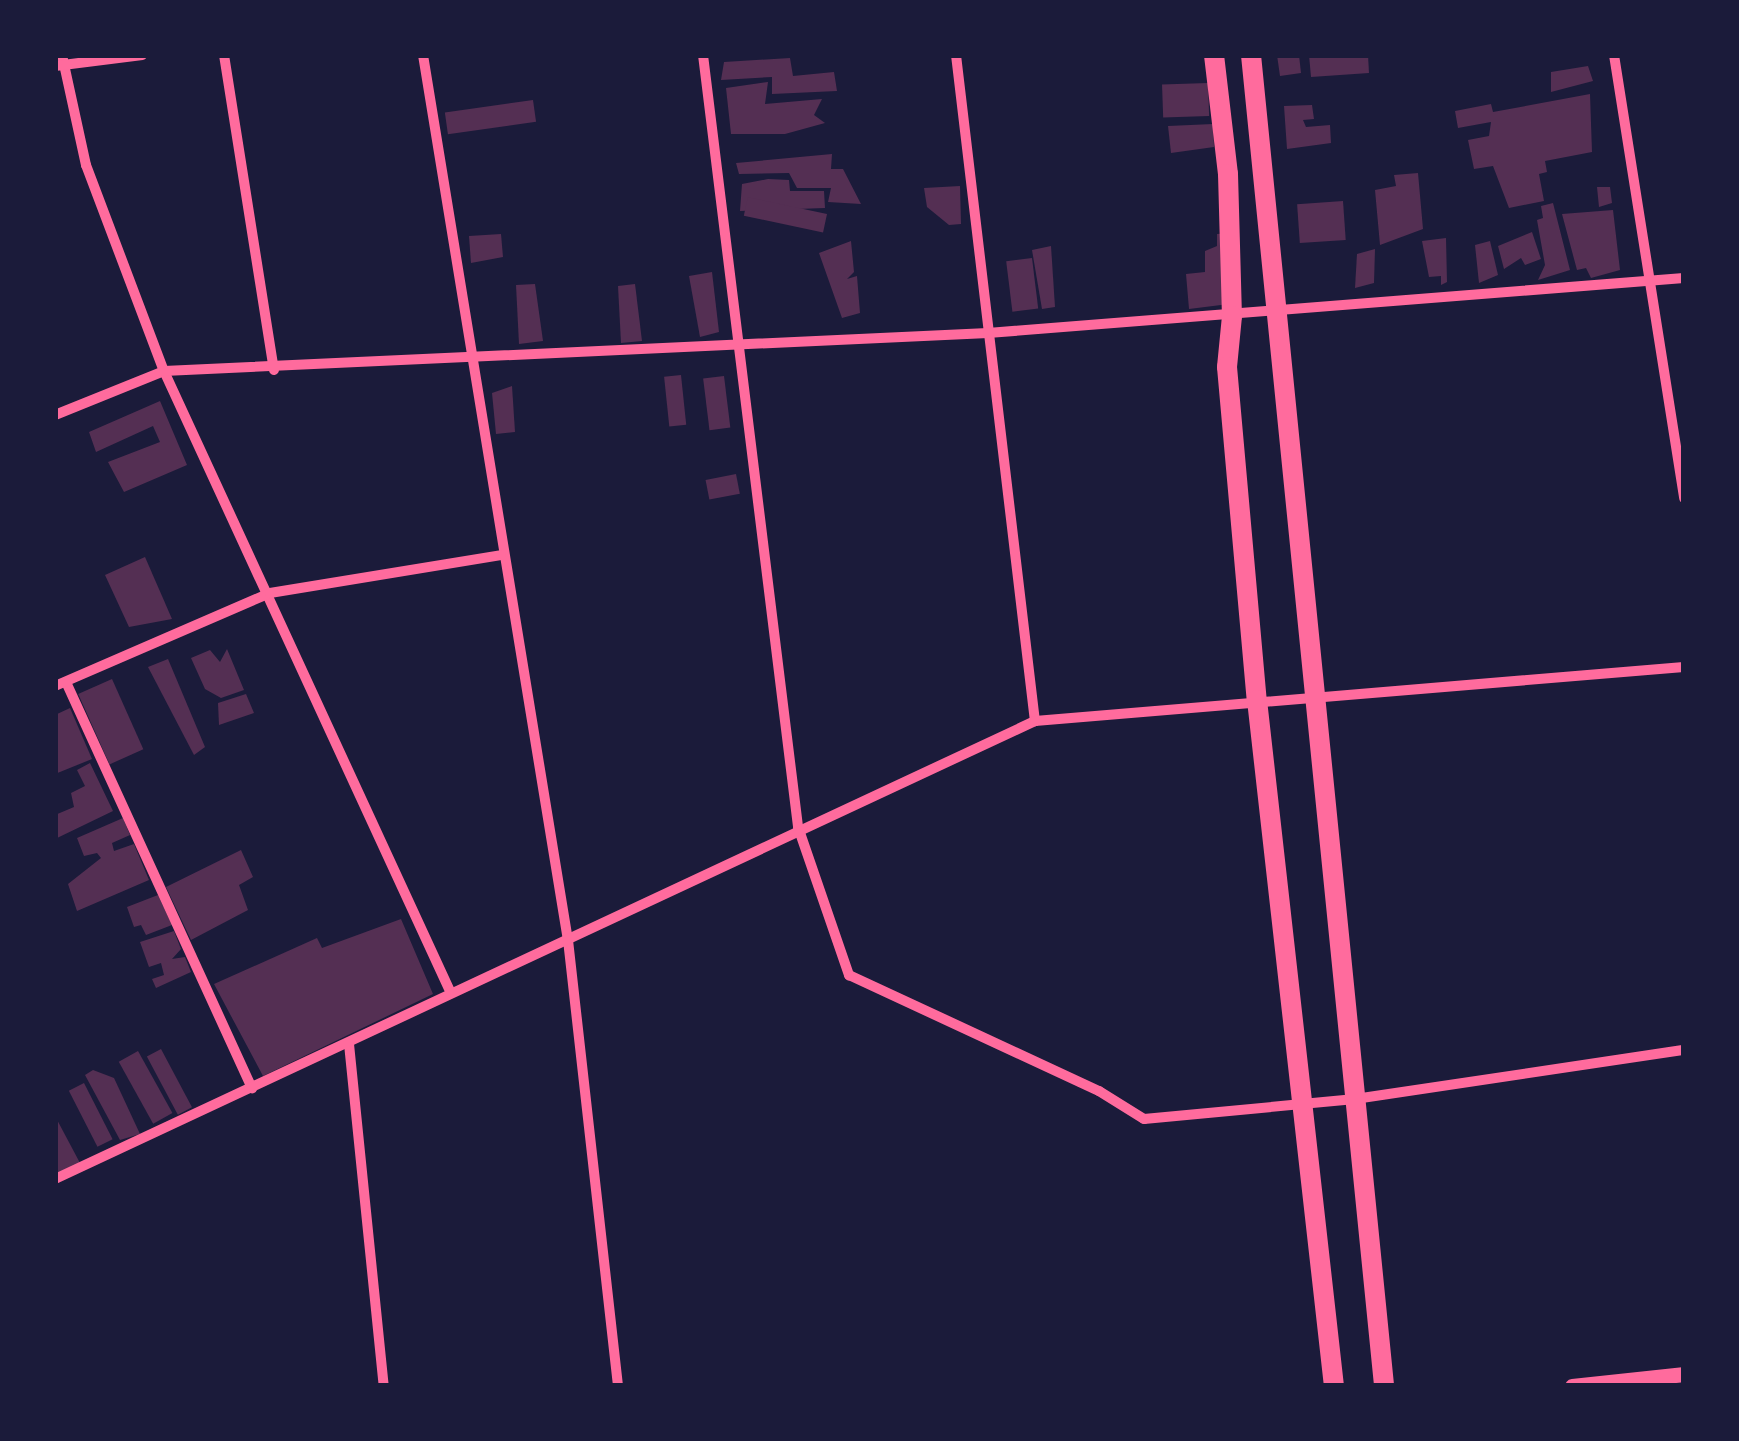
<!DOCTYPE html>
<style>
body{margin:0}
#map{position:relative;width:1739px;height:1441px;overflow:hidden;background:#1b1b3a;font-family:Rubik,sans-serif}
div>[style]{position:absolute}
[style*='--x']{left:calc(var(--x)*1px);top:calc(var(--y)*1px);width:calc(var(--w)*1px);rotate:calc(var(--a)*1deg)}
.building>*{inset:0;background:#542f53;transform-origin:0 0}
.minor>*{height:10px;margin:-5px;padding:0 5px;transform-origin:5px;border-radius:5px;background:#ff6b9d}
.tertiary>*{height:15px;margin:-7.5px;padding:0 7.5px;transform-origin:7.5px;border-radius:7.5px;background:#ff6b9d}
.primary>*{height:20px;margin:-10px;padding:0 10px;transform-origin:10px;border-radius:10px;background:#ff6b9d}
span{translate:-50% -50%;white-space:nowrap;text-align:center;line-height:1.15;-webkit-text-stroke:8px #1b1b3a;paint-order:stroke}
.frame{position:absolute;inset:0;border:58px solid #1b1b3a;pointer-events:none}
</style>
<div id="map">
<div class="building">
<div style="clip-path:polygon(1277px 55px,1299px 55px,1301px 73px,1280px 76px)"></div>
<div style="clip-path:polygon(1309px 55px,1368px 55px,1369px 73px,1311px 77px)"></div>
<div style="clip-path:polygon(790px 58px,793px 76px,834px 72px,837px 91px,772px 94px,772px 77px,721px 80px,724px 62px)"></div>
<div style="clip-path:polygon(1588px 66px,1593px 81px,1551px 92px,1551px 72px)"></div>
<div style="clip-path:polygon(768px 82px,765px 104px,822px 99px,814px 115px,825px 123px,785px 134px,731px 134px,726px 88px)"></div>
<div style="left:1208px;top:83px;width:33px;height:46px;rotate:88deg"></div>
<div style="clip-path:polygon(1590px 94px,1592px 152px,1545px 161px,1547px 172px,1539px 174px,1544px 201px,1509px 208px,1493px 166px,1474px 169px,1468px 140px,1489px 136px,1491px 122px,1458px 128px,1455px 111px,1491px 104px,1493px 112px)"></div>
<div style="left:533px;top:100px;width:22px;height:89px;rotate:82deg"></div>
<div style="clip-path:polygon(1312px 105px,1314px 119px,1303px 120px,1306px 127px,1330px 125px,1331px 143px,1287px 149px,1284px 106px)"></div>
<div style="clip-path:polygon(1213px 124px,1214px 147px,1171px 153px,1168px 126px)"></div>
<div style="clip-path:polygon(832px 154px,831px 169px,843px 169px,861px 204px,828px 202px,831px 188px,797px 188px,789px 173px,739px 174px,736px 163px)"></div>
<div style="clip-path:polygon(1418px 173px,1423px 229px,1380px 245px,1375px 190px,1396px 186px,1394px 175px)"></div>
<div style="clip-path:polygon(768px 179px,789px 180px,790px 191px,824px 191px,825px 208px,740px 211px,742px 184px)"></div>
<div style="clip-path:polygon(960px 186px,961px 224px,949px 225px,927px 207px,924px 188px)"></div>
<div style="clip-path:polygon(1597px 187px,1610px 187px,1612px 203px,1599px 207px)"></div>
<div style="left:1343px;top:201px;width:39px;height:46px;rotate:86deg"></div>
<div style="clip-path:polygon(1553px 203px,1570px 270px,1538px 280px,1545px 265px,1537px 220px,1543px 218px,1541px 206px)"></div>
<div style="clip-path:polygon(1613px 210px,1620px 270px,1591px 278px,1586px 268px,1577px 270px,1562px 214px)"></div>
<div style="left:827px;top:214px;width:19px;height:81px;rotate:102deg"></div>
<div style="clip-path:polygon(1532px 232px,1541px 259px,1525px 265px,1521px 258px,1504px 269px,1498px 246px)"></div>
<div style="clip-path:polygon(1228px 233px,1229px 304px,1189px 309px,1186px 274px,1205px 272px,1205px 251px,1217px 246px,1217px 234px)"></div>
<div style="clip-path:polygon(501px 234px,503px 257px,471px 263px,469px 236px)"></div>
<div style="clip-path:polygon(1446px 238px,1447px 282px,1441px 285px,1441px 276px,1429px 277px,1422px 241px)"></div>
<div style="clip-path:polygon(851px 241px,854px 272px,847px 279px,857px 276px,860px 313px,842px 318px,819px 253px)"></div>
<div style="clip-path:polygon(1490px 241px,1498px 275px,1479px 283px,1475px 245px)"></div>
<div style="clip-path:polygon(1051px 246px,1055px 307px,1042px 309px,1032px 250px)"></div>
<div style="clip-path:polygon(1375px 249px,1374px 283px,1355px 288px,1357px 254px)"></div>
<div style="left:1032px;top:258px;width:51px;height:26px;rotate:83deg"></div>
<div style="clip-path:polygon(712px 272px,719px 332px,700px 337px,689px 276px)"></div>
<div style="clip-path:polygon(535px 284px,543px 341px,519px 344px,516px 285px)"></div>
<div style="clip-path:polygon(635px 284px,642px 341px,621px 343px,618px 286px)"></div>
<div style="left:681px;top:375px;width:50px;height:17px;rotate:84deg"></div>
<div style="left:724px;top:376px;width:52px;height:21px;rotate:83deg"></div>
<div style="clip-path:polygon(512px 386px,515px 432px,496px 434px,492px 393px)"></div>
<div style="clip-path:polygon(160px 401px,187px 465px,124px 492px,108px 462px,160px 442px,153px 426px,96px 452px,89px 432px)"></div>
<div style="left:736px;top:474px;width:20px;height:31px;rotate:79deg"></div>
<div style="clip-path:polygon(145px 557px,172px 619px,129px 627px,105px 575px)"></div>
<div style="clip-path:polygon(227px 649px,244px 690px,221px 698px,205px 689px,191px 658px,210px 650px,220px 662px)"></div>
<div style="clip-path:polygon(168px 659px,205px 747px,194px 755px,148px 667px)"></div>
<div style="left:112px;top:679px;width:77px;height:37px;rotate:66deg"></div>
<div style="clip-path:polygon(246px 694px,254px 713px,219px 725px,218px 703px)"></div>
<div style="clip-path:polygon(70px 708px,92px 759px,55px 774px,55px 715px)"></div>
<div style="clip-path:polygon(90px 763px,113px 811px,55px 839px,55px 815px,74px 807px,71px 793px,85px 786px,77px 770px)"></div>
<div style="clip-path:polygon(123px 818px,130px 835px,112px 843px,114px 851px,134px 844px,149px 880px,77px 911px,68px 884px,101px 858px,97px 853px,84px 856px,77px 838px)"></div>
<div style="clip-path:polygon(241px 850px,253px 877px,239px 885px,248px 910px,191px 940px,166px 887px)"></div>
<div style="clip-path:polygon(158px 895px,172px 925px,146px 935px,141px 925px,134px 927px,127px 907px)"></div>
<div style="clip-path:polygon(401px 919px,433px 994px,263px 1076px,214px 984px,317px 938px,322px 948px)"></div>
<div style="clip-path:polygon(174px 931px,181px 949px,172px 959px,185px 957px,191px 972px,156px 988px,152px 979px,164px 975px,161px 963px,149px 967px,140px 942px)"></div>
<div style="left:161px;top:1049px;width:66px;height:16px;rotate:62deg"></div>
<div style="left:138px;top:1051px;width:71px;height:22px;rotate:61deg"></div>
<div style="clip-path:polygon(93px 1070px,114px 1078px,140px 1134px,120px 1140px,85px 1075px)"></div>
<div style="left:84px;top:1083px;width:63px;height:17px;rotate:63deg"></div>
<div style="clip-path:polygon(55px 1116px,80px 1163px,57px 1175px,55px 1171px)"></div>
</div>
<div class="minor">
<div style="--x:62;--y:55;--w:113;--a:77.7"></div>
<div style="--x:86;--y:165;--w:220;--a:69.3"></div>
<div style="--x:164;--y:371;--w:681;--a:65.24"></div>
<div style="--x:224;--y:55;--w:319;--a:81"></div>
<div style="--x:423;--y:55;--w:897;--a:80.7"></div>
<div style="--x:568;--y:940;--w:449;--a:83.6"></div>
<div style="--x:703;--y:55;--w:778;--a:82.98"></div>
<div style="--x:798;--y:827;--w:157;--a:71"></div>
<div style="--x:849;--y:975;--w:276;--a:24.9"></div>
<div style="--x:1099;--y:1091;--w:53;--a:31.9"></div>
<div style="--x:1144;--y:1119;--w:212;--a:-5.4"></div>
<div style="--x:1355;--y:1099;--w:333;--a:-8.5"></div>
<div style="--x:956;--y:55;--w:671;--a:83.24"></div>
<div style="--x:1614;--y:55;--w:449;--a:81"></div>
<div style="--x:55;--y:66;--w:88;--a:-7.2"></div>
<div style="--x:55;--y:415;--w:118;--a:-22"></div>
<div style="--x:164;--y:371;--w:825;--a:-2.64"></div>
<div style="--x:988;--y:333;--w:698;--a:-4.52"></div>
<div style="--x:66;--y:682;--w:447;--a:65.4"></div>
<div style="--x:55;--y:686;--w:234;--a:-23.4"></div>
<div style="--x:270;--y:593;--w:234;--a:-9.3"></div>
<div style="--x:349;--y:1044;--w:344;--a:84.2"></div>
<div style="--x:55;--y:1179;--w:1082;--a:-25.05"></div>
<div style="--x:1035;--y:721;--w:651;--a:-4.76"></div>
</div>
<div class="tertiary">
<div style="--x:1572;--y:1386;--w:113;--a:-6.1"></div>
</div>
<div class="primary">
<div style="--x:1214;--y:55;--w:120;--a:83.3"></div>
<div style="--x:1228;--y:174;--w:142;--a:88.4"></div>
<div style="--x:1232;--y:316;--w:51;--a:95.6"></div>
<div style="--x:1227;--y:367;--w:334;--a:84.9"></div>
<div style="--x:1257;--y:700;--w:690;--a:83.6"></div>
<div style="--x:1251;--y:55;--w:1338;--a:84.29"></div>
</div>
<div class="frame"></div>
</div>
